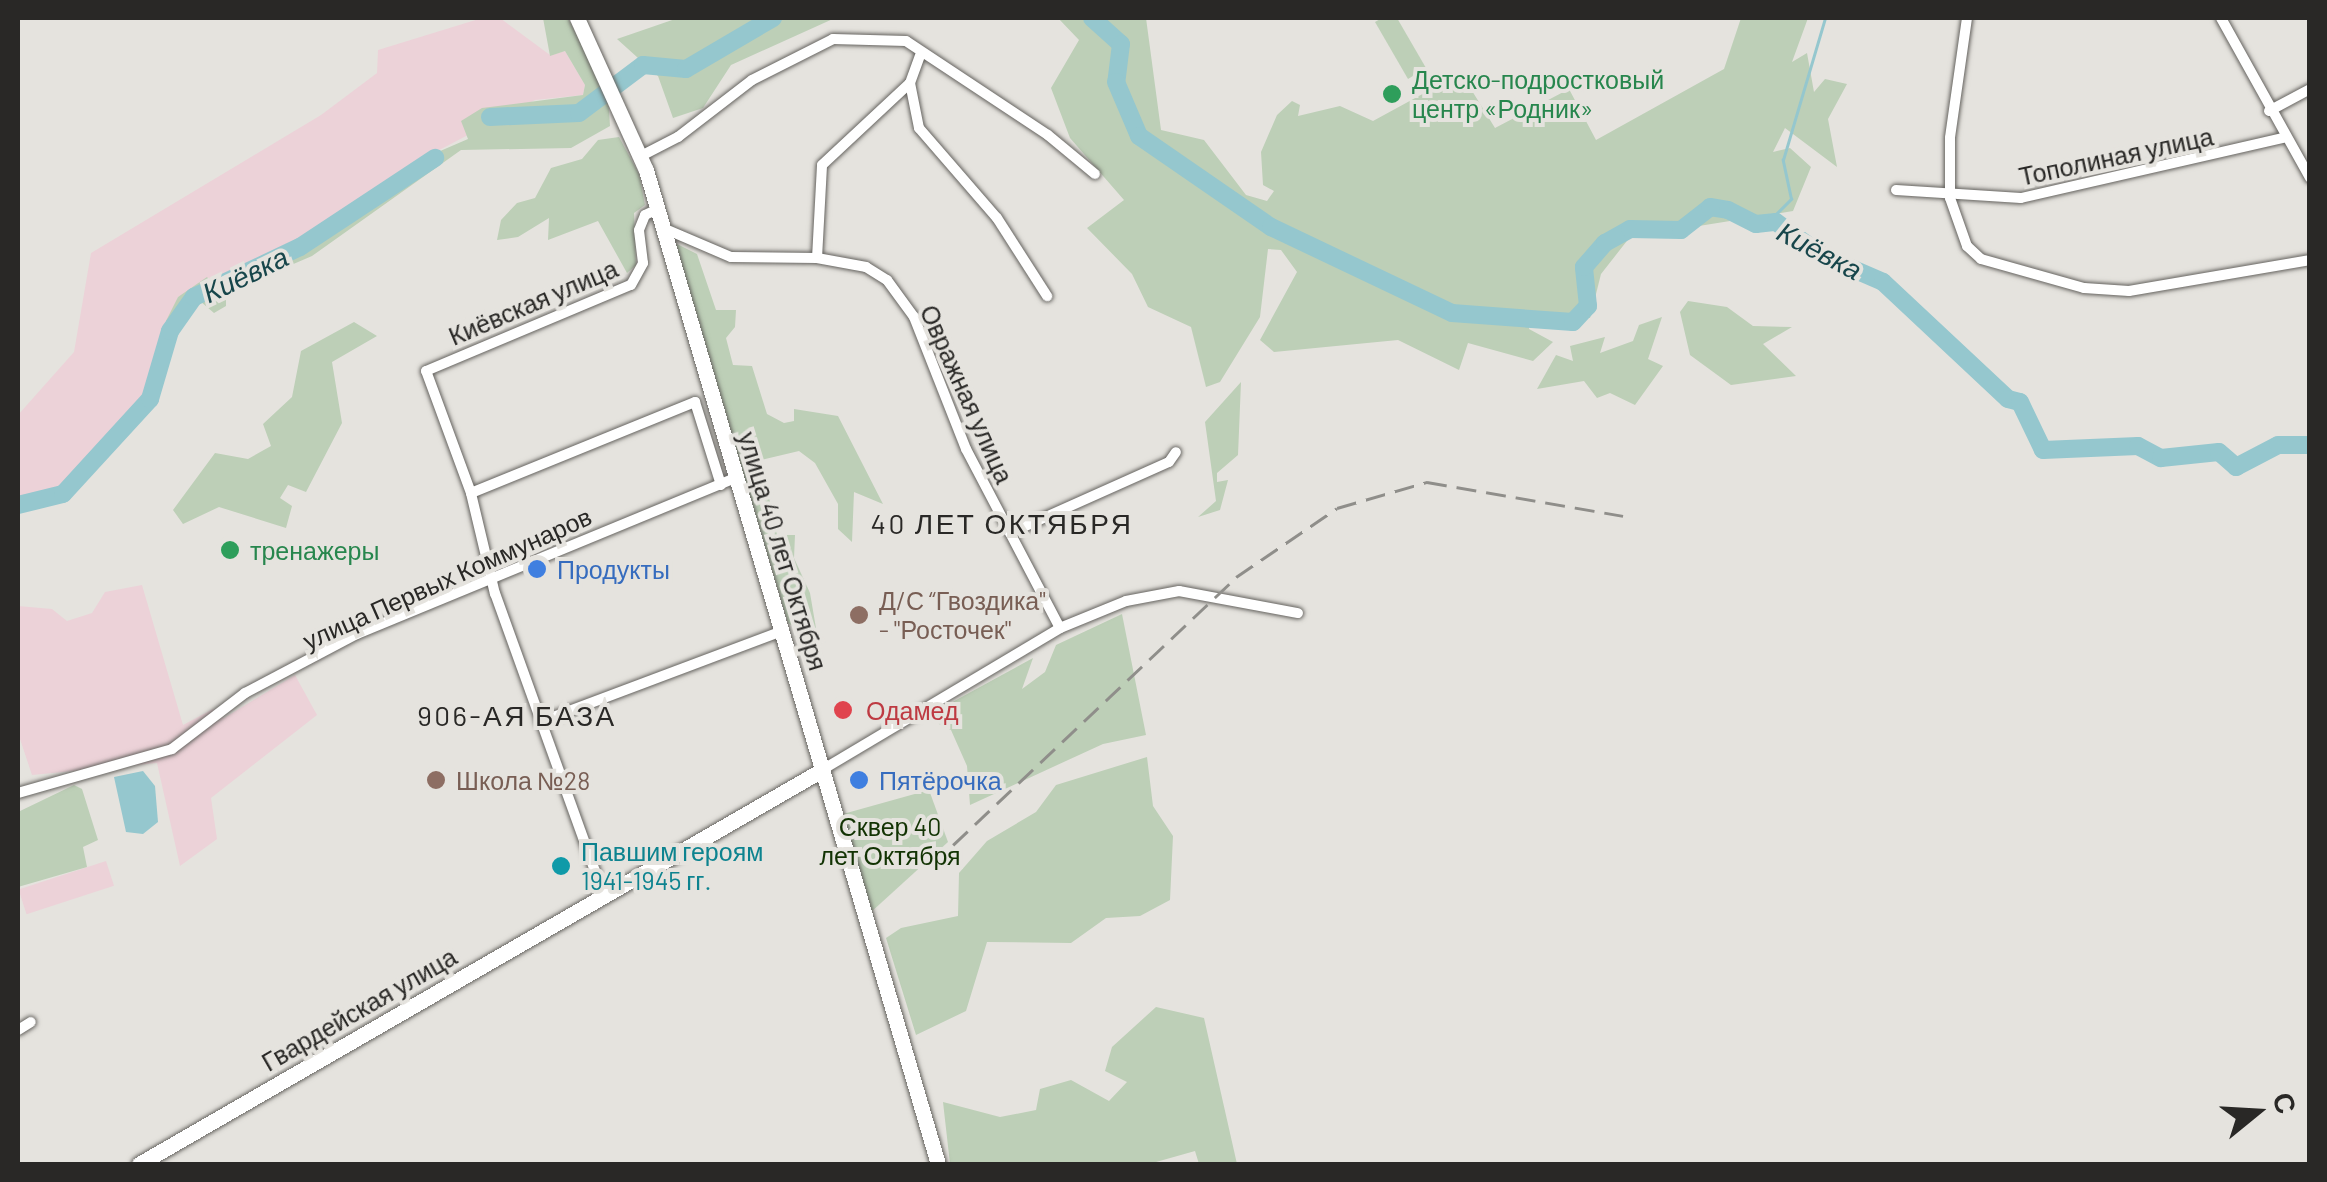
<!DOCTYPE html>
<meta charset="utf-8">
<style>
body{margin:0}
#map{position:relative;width:2327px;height:1182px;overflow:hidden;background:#e5e3de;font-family:Barlow,sans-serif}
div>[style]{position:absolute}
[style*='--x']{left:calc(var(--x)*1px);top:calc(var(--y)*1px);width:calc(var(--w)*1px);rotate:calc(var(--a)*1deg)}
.industrial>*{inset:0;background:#ecd2d8;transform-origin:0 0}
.green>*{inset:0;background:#bdcfb7}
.water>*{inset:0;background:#95c7ce}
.stream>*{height:2.5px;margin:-1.25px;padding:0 1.25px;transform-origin:1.25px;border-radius:1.25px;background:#95c7ce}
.river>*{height:18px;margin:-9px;padding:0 9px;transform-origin:9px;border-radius:9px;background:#95c7ce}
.roads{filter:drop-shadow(0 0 2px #65635f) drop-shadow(0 0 2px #65635f)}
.street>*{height:10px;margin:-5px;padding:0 5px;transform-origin:5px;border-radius:5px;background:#fff}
.secondary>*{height:15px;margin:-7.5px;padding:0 7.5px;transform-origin:7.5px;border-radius:7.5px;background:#fff}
.rail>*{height:2.5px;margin-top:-1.25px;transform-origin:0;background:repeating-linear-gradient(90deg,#8f8e8a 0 20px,transparent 0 30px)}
.dots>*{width:28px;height:28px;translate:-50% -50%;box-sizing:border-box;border:5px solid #e5e3de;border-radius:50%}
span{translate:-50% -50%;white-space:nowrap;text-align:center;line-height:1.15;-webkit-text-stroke:8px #e5e3de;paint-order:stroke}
.leisure-label{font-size:25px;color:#27864d}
.left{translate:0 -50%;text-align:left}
.street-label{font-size:25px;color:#292826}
.shop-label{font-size:25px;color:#366cbe}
.education-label{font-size:25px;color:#785e54}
.health-label{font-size:25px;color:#be3a42}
.park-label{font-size:25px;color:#123303}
.culture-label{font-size:25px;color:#0d838f}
.water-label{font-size:28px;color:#17464b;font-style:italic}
.neighbourhood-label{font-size:28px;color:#292826;letter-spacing:2.5px}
.frame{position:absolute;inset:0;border:20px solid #292826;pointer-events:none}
.north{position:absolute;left:2207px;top:1062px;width:100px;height:100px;-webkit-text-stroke:8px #e5e3de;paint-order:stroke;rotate:72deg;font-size:28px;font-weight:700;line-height:40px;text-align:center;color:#292826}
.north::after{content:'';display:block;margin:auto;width:35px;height:45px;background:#292826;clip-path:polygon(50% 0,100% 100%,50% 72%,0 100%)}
</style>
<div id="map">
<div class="industrial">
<div style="clip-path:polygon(482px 18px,500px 18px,550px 55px,565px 51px,585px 85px,583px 95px,535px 100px,424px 158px,297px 241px,178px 297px,148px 395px,67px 494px,18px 509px,18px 415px,74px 352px,91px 253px,321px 115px,377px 73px,378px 50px)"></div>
<div style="clip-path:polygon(142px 585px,183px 725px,213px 709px,224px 718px,295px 675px,317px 715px,211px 798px,217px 839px,180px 866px,157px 763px,32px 775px,18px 733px,18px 606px,52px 609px,67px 621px,92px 613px,105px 592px)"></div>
<div style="left:106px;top:861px;width:26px;height:92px;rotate:72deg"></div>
</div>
<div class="green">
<div style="clip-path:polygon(543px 18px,568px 18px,608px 97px,610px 126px,571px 148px,461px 150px,312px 256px,226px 293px,226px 306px,214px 313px,200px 301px,181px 325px,166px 321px,178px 297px,207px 277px,213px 285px,297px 241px,424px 158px,468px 139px,461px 121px,482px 108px,583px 95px,585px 85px,565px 51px,550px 56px)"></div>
<div style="clip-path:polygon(678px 18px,745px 20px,835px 18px,731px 65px,703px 108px,673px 118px,658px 76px,617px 39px)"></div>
<div style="clip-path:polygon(1058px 18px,1146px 18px,1161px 130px,1204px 140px,1246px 195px,1267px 201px,1274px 191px,1263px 185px,1261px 152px,1277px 115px,1292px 101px,1300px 105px,1298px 116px,1340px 106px,1373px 121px,1461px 73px,1495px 128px,1569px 89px,1596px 140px,1724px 69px,1741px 18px,1808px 18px,1792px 62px,1807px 53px,1814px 92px,1825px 79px,1847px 84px,1828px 119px,1837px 167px,1785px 128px,1773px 152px,1790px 148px,1811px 167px,1793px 211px,1630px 237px,1601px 274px,1590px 318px,1530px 319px,1529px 329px,1553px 342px,1533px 361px,1468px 343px,1459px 370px,1398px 340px,1274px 352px,1260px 340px,1297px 272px,1281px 250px,1268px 249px,1260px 317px,1220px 382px,1206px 387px,1191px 327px,1148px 307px,1132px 274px,1087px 228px,1124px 200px,1070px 138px,1051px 88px,1079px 40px)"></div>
<div style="clip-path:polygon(1382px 18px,1397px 18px,1426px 68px,1408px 79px,1375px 22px)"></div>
<div style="clip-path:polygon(619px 137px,639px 174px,645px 205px,634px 213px,636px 265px,627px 273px,598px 221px,548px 240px,549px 218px,518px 237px,497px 240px,501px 220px,517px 203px,535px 198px,551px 168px,582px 159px,598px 140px)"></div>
<div style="clip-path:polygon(673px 242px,697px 254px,716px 310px,736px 310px,735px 327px,726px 338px,733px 365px,752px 366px,767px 414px,784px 423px,794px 421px,794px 409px,838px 416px,883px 504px,854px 492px,852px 542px,838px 529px,838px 504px,815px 463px,799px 451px,761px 460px,777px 535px,795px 535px,794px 558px,810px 593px,817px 634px,810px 637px,788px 623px)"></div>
<div style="clip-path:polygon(1688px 301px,1727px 307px,1753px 326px,1792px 327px,1763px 344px,1796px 376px,1731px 385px,1690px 355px,1680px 312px)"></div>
<div style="clip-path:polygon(1662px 317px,1648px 359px,1663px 366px,1635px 405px,1610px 393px,1597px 398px,1584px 381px,1537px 389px,1556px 355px,1573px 361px,1570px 346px,1605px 337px,1600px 353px,1633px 341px,1639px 325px)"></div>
<div style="clip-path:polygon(354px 322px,377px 336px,332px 362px,342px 423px,306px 492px,288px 485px,280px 498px,292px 506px,286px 528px,219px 507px,183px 524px,173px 510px,215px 453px,248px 459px,271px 446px,263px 424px,292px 397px,301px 351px)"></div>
<div style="clip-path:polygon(1241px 382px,1238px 455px,1217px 473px,1217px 482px,1228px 480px,1220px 510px,1198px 517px,1216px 501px,1205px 422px)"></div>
<div style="clip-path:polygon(1122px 614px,1146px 735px,1103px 744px,970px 805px,967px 766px,951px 730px,925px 717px,1033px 658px,1022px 689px,1045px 672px,1056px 645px)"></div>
<div style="clip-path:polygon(1147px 757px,1153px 806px,1173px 836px,1170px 900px,1140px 916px,1106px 918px,1071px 943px,987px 942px,966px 1011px,916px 1035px,886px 938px,901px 928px,958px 916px,959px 873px,987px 841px,1036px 812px,1056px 785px)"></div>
<div style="clip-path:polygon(74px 785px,82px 789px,98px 840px,83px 847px,87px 867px,18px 887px,18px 812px)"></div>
<div style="clip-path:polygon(929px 790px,948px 842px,870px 913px,843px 814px)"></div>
<div style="clip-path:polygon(1156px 1007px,1204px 1018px,1237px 1164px,1199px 1164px,1195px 1151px,1149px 1164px,950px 1164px,943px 1102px,1000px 1117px,1036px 1110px,1040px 1089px,1071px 1080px,1109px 1101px,1127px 1082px,1105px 1071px,1112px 1047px)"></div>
</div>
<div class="water">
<div style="clip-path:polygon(143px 771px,155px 786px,158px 822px,143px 834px,126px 832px,114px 777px)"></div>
</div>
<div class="stream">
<div style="--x:1770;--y:220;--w:30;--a:-45"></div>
<div style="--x:1791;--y:199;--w:40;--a:-102"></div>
<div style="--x:1783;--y:160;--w:148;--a:-73.5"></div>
</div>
<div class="river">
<div style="--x:1092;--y:18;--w:39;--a:42"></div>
<div style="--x:1121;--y:44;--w:38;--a:97"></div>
<div style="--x:1116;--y:82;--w:59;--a:66.9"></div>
<div style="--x:1139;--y:136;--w:160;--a:34.6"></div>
<div style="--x:1271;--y:227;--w:200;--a:25.4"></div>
<div style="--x:1452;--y:313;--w:121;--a:4.3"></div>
<div style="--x:1573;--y:322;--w:22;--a:-47"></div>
<div style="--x:1588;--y:306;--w:39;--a:-96"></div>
<div style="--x:1584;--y:267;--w:32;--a:-49"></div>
<div style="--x:1605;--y:243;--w:29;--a:-29"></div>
<div style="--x:1630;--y:229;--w:51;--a:1.1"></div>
<div style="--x:1681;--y:230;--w:37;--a:-38"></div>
<div style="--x:1710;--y:207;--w:18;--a:9"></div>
<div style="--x:1728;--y:210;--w:31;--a:27"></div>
<div style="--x:1756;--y:224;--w:20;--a:-6"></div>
<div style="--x:1776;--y:222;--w:58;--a:35.9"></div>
<div style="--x:1823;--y:256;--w:65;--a:23.4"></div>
<div style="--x:1883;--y:282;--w:171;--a:43.1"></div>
<div style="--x:2008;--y:399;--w:12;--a:14"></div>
<div style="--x:2020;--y:402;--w:53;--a:64.4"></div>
<div style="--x:2043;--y:450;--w:95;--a:-2.4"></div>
<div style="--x:2138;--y:446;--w:26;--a:28"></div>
<div style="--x:2161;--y:458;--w:58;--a:-5.9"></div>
<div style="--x:2219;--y:452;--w:23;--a:41"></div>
<div style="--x:2236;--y:467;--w:47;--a:-27.6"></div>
<div style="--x:2278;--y:445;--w:32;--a:0"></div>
<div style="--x:490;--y:117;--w:89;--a:-2.6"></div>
<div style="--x:579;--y:113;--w:80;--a:-36.9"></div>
<div style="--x:643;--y:65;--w:43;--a:5.3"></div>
<div style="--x:686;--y:69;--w:101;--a:-30.4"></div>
<div style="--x:18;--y:505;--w:46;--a:-13.7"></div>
<div style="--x:63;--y:494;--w:129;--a:-47.5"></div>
<div style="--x:150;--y:399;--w:71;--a:-73.6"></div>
<div style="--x:170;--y:331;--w:42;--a:-54.8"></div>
<div style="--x:194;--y:297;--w:117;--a:-25.3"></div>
<div style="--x:300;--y:247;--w:162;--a:-33.4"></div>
</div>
<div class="roads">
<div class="street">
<div style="--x:1967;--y:18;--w:121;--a:98.1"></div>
<div style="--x:1950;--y:138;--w:60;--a:90"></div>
<div style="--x:1950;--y:198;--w:51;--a:70.5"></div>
<div style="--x:1967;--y:246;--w:19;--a:43"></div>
<div style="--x:1981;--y:259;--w:107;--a:15.7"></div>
<div style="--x:2084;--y:288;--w:45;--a:3.8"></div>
<div style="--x:2129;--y:291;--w:184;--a:-9.7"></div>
<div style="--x:2221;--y:18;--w:183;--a:60.9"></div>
<div style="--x:910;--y:83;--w:46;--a:78.7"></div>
<div style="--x:919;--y:128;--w:119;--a:49.1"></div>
<div style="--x:997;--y:218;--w:93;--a:57.3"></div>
<div style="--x:2269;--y:111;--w:47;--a:-28.2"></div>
<div style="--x:641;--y:156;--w:42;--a:-27.2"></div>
<div style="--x:678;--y:137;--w:93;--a:-37.6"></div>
<div style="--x:752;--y:80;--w:91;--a:-26.8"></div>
<div style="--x:833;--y:39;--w:73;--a:1.6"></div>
<div style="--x:906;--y:41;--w:170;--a:33.5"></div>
<div style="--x:1048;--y:135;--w:61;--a:39.7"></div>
<div style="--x:1896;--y:190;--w:125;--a:3.7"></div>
<div style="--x:2021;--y:198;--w:269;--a:-12.9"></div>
<div style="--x:663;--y:228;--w:74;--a:23.1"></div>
<div style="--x:731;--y:257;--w:86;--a:0.7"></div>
<div style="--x:817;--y:258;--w:50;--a:10.4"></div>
<div style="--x:866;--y:267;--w:25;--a:32"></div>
<div style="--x:887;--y:280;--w:46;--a:53.9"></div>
<div style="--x:914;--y:317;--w:142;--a:68.5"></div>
<div style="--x:966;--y:449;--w:202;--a:62.3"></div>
<div style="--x:817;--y:258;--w:93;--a:-86.9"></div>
<div style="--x:822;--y:165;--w:120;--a:-43"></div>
<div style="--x:910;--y:83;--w:29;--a:-70"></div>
<div style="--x:471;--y:493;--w:242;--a:-22.1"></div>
<div style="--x:695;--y:402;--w:87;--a:72.6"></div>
<div style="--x:1010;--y:533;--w:174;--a:-24.1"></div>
<div style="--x:1169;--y:462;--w:12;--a:-55"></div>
<div style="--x:540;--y:722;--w:259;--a:-20.6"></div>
<div style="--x:822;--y:770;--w:277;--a:-30.8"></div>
<div style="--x:1060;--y:628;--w:71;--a:-22.2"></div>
<div style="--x:1126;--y:601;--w:54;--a:-10.7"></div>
<div style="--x:1179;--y:591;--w:121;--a:10.5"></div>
<div style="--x:18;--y:793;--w:160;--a:-15.9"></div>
<div style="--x:172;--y:749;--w:92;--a:-37.5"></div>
<div style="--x:245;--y:693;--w:127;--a:-27.8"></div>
<div style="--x:357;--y:634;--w:409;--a:-22.4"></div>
<div style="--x:604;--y:896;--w:321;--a:-109.8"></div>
<div style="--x:495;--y:594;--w:104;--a:-103.4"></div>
<div style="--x:471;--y:493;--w:130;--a:-110.2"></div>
<div style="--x:426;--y:371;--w:222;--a:-22.8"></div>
<div style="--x:631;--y:285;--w:25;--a:-61"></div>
<div style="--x:643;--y:263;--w:33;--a:-97"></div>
<div style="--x:639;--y:230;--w:16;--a:-68"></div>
<div style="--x:645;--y:215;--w:14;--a:-25"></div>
<div style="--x:18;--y:1030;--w:15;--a:-32"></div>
</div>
<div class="secondary">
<div style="--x:577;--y:18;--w:167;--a:65.6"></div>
<div style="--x:646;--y:170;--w:1036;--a:73.63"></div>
<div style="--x:139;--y:1164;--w:788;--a:-29.98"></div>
</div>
</div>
<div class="rail">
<div style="--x:953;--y:845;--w:390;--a:-43.4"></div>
<div style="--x:1236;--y:577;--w:122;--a:-34.3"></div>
<div style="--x:1337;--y:508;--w:94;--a:-16.1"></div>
<div style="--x:1427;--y:482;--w:199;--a:9.8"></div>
</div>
<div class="dots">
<div style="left:1392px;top:94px;background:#2e9e5b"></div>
<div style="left:230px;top:550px;background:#2e9e5b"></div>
<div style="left:537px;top:569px;background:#3f7fe0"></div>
<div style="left:859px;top:615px;background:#8d6e63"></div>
<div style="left:843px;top:710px;background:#e0444e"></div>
<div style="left:436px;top:780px;background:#8d6e63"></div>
<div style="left:859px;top:780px;background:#3f7fe0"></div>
<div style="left:561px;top:866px;background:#0f9aa8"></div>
</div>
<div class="leisure-label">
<span class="left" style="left:1412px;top:94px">Детско-подростковый<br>центр «Родник»</span>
<span class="left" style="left:250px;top:550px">тренажеры</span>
</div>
<div class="street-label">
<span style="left:2116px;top:156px;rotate:-12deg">Тополиная улица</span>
<span style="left:533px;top:302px;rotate:-23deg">Киёвская улица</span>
<span style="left:967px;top:394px;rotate:66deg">Овражная улица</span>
<span style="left:783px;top:551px;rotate:73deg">улица 40 лет Октября</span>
<span style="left:447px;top:578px;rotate:-24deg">улица Первых Коммунаров</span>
<span style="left:359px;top:1009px;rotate:-30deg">Гвардейская улица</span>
</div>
<div class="shop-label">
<span class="left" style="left:557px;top:569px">Продукты</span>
<span class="left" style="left:879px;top:780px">Пятёрочка</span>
</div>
<div class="education-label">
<span class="left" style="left:879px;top:615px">Д/С “Гвоздика"<br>- "Росточек"</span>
<span class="left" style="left:456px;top:780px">Школа №28</span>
</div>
<div class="health-label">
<span class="left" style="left:866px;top:710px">Одамед</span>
</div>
<div class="park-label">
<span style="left:890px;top:841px">Сквер 40<br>лет Октября</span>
</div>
<div class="culture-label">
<span class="left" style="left:581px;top:866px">Павшим героям<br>1941-1945 гг.</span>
</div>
<div class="water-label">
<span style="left:1820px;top:250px;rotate:28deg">Киёвка</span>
<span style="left:245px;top:274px;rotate:-26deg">Киёвка</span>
</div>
<div class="neighbourhood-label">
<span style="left:1002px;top:523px">40 ЛЕТ ОКТЯБРЯ</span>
<span style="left:517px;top:715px">906-АЯ БАЗА</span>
</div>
<div class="frame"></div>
<div class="north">С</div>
</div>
